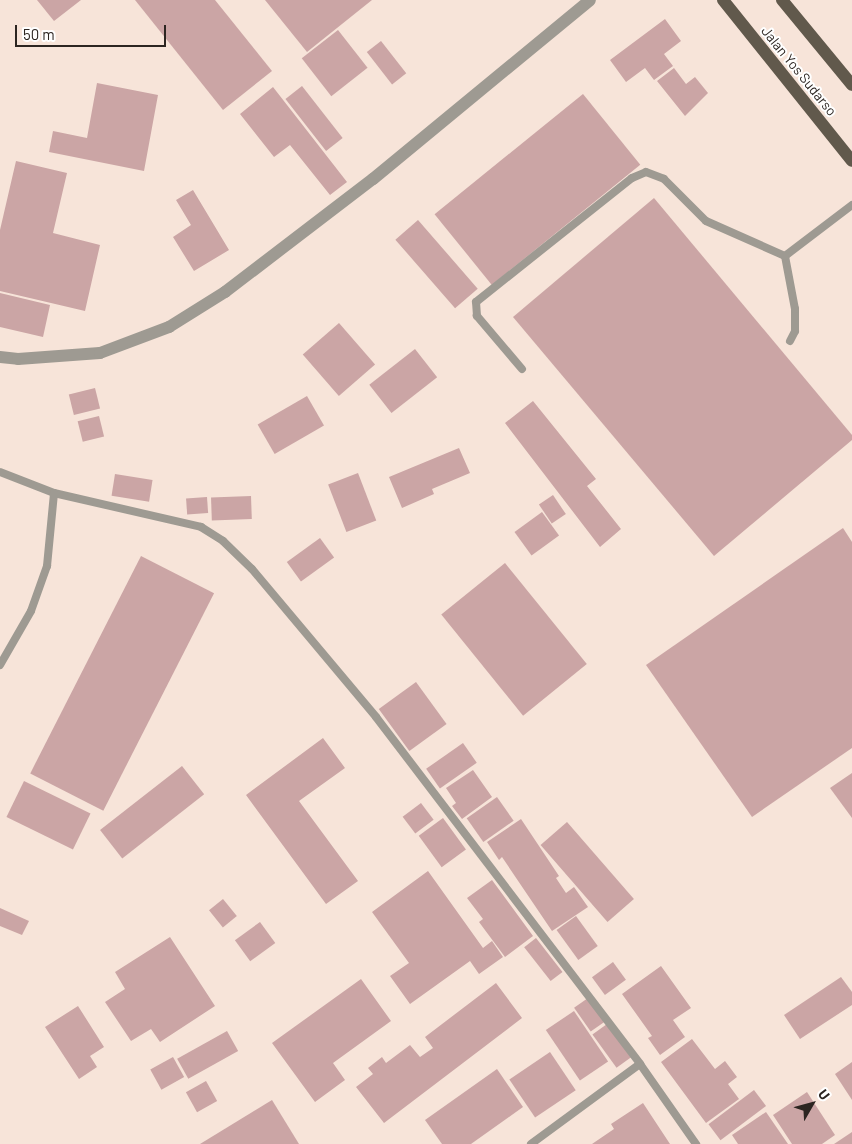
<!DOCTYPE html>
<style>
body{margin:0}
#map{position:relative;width:852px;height:1144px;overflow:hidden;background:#f7e4d9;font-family:Barlow,sans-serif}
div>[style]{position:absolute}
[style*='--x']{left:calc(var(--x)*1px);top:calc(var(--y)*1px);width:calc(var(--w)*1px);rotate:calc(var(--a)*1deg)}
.building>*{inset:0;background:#cba5a5;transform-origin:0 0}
.service>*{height:8px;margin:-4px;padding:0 4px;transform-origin:4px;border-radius:4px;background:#9e9a92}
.minor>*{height:12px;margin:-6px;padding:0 6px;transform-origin:6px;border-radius:6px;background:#9e9a92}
.primary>*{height:12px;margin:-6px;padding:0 6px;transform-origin:6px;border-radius:6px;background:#61594c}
span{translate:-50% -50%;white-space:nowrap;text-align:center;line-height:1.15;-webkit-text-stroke:4px #fff;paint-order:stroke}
.street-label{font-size:14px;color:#2c2521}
.north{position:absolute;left:787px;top:1079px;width:50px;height:50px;-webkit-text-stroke:4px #fff;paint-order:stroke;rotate:52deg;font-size:14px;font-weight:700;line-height:20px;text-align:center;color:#2c2521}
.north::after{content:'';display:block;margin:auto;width:18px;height:22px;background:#2c2521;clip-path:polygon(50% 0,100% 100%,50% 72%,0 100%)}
.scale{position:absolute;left:15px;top:25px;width:151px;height:22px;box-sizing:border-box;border:2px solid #2c2521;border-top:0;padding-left:6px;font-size:15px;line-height:18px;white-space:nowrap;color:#2c2521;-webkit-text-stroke:4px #fff;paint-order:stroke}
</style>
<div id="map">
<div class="building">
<div style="clip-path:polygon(37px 0,81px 0,54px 21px)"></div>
<div style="clip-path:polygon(135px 0,215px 0,272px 71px,223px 110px)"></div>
<div style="clip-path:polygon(265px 0,372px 0,307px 52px)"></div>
<div style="clip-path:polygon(665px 19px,681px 41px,664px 54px,673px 66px,654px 80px,645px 68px,626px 82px,610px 60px)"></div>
<div style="left:338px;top:30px;width:48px;height:46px;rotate:52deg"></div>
<div style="left:381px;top:41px;width:41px;height:18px;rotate:52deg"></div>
<div style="clip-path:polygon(674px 68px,686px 84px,695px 77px,708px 93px,685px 116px,657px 81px)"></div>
<div style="clip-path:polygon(97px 83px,158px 95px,144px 171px,49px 152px,53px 131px,87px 138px)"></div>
<div style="left:302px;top:86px;width:66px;height:21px;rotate:52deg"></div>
<div style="clip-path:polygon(273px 87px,347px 182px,330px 195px,290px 145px,274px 157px,240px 114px)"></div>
<div style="left:583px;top:94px;width:91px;height:191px;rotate:51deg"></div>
<div style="clip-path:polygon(16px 161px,67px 173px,53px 233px,100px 245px,85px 311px,0 291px,0 230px)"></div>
<div style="clip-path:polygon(193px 190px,229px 250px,194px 271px,173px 237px,191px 225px,176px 200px)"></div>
<div style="clip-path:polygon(654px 198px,852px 435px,852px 440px,714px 556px,513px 317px)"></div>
<div style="left:418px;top:220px;width:91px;height:30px;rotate:49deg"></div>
<div style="clip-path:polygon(0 293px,50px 305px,43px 337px,0 327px)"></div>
<div style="left:339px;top:323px;width:55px;height:48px;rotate:49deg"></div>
<div style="left:415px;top:349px;width:36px;height:58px;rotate:52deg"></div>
<div style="left:95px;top:388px;width:21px;height:27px;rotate:76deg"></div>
<div style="left:307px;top:396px;width:34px;height:57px;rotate:60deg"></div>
<div style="clip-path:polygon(533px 401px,596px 479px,587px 486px,621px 529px,600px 547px,505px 423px)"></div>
<div style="left:99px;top:416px;width:21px;height:22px;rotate:76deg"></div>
<div style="clip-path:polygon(459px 448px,470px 473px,432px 489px,434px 494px,402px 508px,389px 477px)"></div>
<div style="left:358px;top:473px;width:51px;height:32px;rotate:69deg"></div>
<div style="left:115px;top:474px;width:38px;height:22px;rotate:9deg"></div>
<div style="left:553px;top:495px;width:23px;height:17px;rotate:56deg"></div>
<div style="left:251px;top:496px;width:23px;height:40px;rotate:88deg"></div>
<div style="left:207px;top:497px;width:16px;height:21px;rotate:86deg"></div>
<div style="left:542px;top:512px;width:29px;height:34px;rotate:54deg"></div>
<div style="clip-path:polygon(843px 528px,852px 542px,852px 748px,752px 817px,646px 665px)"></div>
<div style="left:320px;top:538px;width:24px;height:41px;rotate:54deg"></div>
<div style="left:141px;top:556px;width:82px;height:244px;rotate:27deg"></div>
<div style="left:505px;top:563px;width:130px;height:82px;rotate:51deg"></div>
<div style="left:416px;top:682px;width:52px;height:46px;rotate:54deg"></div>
<div style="clip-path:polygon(323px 738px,345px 768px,299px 801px,358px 881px,326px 904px,246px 795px)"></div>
<div style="left:463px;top:743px;width:24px;height:45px;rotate:55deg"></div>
<div style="left:182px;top:766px;width:36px;height:104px;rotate:52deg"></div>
<div style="clip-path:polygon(473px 770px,492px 797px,462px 819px,452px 806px,456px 803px,446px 788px)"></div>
<div style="clip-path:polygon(852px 773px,852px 818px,830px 788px)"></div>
<div style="left:24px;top:781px;width:74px;height:40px;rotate:26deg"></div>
<div style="left:497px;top:797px;width:29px;height:37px;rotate:55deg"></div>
<div style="left:421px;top:803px;width:21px;height:23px;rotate:53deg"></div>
<div style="left:443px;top:818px;width:39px;height:30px;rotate:54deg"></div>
<div style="clip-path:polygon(521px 819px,559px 876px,556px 878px,566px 893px,574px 887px,588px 907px,552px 931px,502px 857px,499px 860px,487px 842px)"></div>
<div style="left:567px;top:822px;width:102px;height:35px;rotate:49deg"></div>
<div style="clip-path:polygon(428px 871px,483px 948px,492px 941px,503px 957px,479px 974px,470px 961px,410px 1004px,390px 976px,409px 963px,372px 912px)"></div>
<div style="clip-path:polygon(492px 880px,533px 936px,505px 957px,479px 922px,483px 919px,467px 898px)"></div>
<div style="left:223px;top:899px;width:22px;height:18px;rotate:51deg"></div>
<div style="clip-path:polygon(0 908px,29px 921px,22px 935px,0 926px)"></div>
<div style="left:576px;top:916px;width:37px;height:24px;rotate:54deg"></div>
<div style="left:260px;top:922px;width:26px;height:31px;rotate:54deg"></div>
<div style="clip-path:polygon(170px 937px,215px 1006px,160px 1042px,151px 1029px,131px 1041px,105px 1002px,125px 989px,115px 972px)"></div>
<div style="left:536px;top:938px;width:43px;height:15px;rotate:52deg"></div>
<div style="left:613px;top:962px;width:22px;height:26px;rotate:54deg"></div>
<div style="clip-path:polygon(661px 966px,691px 1008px,673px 1020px,685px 1037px,660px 1055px,648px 1038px,652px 1036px,622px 994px)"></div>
<div style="clip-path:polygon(841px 977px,852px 992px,852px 1005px,800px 1039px,784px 1015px)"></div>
<div style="clip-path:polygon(361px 979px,391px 1021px,333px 1063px,345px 1080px,315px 1102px,272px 1043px)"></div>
<div style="clip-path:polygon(496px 983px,522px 1018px,384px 1123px,356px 1087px,373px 1074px,368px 1068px,382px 1057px,386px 1063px,410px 1045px,420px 1057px,433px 1048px,425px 1037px)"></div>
<div style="left:588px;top:998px;width:29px;height:17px;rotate:55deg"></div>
<div style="clip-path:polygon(78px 1006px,104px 1047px,90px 1056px,97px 1067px,79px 1079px,45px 1027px)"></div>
<div style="left:574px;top:1011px;width:61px;height:34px;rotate:56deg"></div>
<div style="left:607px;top:1024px;width:41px;height:18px;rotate:54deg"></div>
<div style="left:227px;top:1031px;width:23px;height:57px;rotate:61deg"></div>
<div style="clip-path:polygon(692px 1039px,715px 1069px,725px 1061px,737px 1077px,728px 1084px,739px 1099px,706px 1123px,661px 1062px)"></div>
<div style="left:550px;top:1052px;width:46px;height:49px;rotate:56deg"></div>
<div style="left:173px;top:1057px;width:23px;height:26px;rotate:61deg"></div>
<div style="clip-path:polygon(852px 1062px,852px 1100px,835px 1074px)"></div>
<div style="clip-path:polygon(497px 1069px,523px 1107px,471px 1144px,442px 1144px,425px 1120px)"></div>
<div style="left:206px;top:1081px;width:23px;height:23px;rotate:61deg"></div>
<div style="left:754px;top:1090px;width:20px;height:57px;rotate:53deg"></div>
<div style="clip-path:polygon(807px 1092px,835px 1135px,822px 1144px,792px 1144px,773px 1115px)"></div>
<div style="clip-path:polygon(272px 1100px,299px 1144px,200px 1144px)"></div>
<div style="clip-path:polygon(643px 1103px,670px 1144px,592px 1144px,614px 1129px,611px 1124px)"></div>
<div style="clip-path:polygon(766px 1112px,788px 1144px,738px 1144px,732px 1135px)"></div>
<div style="clip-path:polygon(852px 1132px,852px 1144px,834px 1144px)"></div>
</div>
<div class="service">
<div style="--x:790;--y:341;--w:11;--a:-63"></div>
<div style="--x:795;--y:331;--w:22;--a:-90"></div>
<div style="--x:795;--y:309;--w:54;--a:-100.7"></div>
<div style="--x:785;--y:256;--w:84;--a:-37.3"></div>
<div style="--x:522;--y:369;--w:70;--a:-130.3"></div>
<div style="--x:477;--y:316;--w:14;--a:-94"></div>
<div style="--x:476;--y:302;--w:199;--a:-38.5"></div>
<div style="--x:632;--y:178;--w:15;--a:-23"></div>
<div style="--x:646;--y:172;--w:19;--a:21"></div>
<div style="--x:664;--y:179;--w:59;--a:45"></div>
<div style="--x:706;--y:221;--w:86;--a:23.9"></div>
<div style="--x:0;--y:472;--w:58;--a:21.3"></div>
<div style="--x:54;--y:493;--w:151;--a:13"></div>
<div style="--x:201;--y:527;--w:26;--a:32"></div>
<div style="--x:223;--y:541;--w:40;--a:44"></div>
<div style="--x:252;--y:569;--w:193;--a:50"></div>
<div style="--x:376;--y:717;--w:436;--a:52.7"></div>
<div style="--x:640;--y:1064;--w:98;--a:55"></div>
<div style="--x:0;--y:665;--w:62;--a:-60.1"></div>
<div style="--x:31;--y:611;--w:48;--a:-70.4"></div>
<div style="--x:47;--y:566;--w:73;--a:-84.5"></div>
<div style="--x:531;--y:1144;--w:135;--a:-36.3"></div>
</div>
<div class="minor">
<div style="--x:0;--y:357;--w:18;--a:6"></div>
<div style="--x:18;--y:359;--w:82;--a:-4.2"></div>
<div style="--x:100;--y:353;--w:74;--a:-20.6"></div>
<div style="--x:169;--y:327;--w:66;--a:-32"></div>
<div style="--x:225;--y:292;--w:186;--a:-37.4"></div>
<div style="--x:373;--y:179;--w:281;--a:-39.5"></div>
</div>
<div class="primary">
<div style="--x:723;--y:0;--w:206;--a:51.3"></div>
<div style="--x:782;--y:0;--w:110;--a:50.5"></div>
</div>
<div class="street-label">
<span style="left:799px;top:71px;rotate:51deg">Jalan Yos Sudarso</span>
</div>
<div class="north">U</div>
<div class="scale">50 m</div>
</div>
